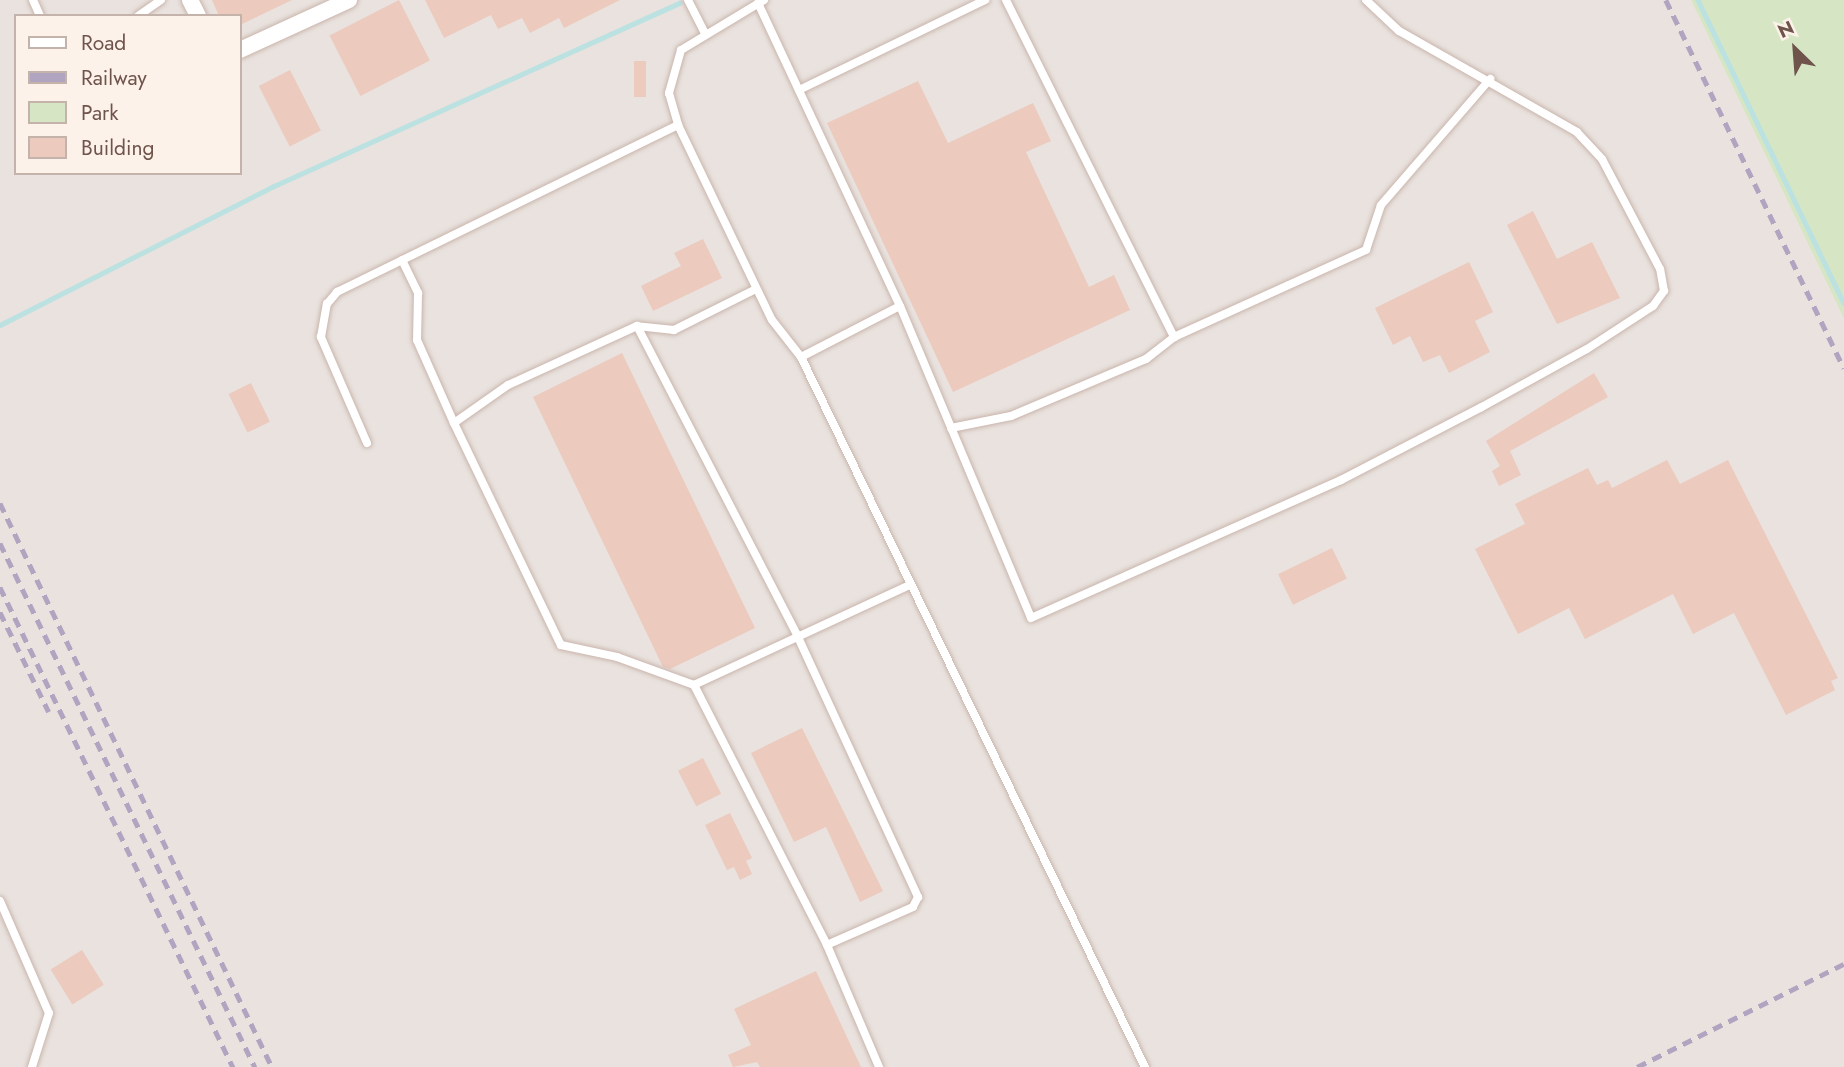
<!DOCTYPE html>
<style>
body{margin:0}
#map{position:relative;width:1844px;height:1067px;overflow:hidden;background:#f9eee4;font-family:Jost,sans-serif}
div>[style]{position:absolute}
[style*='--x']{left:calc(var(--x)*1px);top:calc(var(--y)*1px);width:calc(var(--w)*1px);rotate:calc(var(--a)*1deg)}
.industrial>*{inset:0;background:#e9e2de}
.green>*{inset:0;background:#d6e5c4}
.stream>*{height:4.5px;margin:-2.25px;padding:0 2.25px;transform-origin:2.25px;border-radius:2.25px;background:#bbe1e1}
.building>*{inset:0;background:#eccabe;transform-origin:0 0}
.roads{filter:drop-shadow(0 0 2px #c9b5ac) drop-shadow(0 0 2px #c9b5ac)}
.lane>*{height:8px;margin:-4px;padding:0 4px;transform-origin:4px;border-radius:4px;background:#fff}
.street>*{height:16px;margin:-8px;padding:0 8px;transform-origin:8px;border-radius:8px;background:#fff}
.rail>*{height:4.5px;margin-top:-2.25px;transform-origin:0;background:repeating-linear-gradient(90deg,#b0a4c1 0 10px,transparent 0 17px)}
span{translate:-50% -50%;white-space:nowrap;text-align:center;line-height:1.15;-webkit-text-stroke:7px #fdf2ea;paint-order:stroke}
.legend{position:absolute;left:14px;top:14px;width:228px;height:161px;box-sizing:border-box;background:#fdf2ea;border:2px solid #c4b3ab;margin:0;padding:9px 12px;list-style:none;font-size:21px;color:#6f544c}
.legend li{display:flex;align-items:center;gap:14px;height:35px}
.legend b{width:35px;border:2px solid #c4b3ab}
.north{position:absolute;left:1760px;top:14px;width:70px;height:70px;-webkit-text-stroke:5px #fdf2ea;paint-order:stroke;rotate:335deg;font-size:19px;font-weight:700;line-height:28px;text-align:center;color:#6f544c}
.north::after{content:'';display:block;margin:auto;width:24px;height:32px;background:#6f544c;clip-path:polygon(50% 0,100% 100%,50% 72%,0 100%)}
</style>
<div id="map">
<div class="industrial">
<div style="clip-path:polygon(evenodd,0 0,1691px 0,1844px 319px,1844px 1067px,0 1067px,0 0,16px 16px,240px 16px,240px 173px,16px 173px,16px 16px)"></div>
</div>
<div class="green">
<div style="clip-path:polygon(1691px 0,1844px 0,1844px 319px)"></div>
</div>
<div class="stream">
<div style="--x:1698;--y:0;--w:336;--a:64.3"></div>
<div style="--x:0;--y:325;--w:307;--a:-26.9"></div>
<div style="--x:274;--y:186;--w:445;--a:-24.3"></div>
</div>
<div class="building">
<div style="clip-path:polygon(212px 0,292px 0,240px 25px,240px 16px,219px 16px)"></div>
<div style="left:399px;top:0;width:68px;height:78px;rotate:63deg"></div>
<div style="clip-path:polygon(425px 0,620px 0,564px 28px,559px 18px,530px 33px,522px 18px,498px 29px,491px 15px,444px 38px)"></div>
<div style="left:634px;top:61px;width:12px;height:36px"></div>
<div style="left:290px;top:70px;width:68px;height:35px;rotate:63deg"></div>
<div style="clip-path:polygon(918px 81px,948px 143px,1033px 103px,1051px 141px,1026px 152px,1089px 287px,1114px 275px,1130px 310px,953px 392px,827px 123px)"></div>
<div style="clip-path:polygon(1533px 211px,1557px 259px,1592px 242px,1620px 298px,1557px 324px,1507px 225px)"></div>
<div style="clip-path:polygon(703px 239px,722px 278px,653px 311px,641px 286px,681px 266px,674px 253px)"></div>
<div style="clip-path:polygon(1469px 262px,1493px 312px,1475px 321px,1490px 352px,1449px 373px,1440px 355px,1423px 362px,1410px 336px,1393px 345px,1375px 308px)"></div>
<div style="clip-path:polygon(622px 353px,755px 628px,670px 669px,663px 667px,533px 397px)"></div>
<div style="clip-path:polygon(1594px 373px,1608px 397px,1510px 451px,1521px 475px,1499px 486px,1492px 471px,1500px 466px,1486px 441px)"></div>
<div style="left:251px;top:383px;width:43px;height:25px;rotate:64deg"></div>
<div style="clip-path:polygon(1667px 460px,1680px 484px,1728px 460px,1838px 678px,1831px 681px,1835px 690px,1786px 715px,1734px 613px,1693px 634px,1673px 594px,1585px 639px,1569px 608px,1518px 634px,1475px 549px,1525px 524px,1515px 504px,1588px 468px,1597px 485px,1608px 480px,1612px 488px)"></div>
<div style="left:1332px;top:548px;width:34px;height:60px;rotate:64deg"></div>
<div style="clip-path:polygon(802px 728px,883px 891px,860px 902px,826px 827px,794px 842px,751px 753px)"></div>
<div style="left:703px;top:758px;width:40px;height:28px;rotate:63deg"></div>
<div style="clip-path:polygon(730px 813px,752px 858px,746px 861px,752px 874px,740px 880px,734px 867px,727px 870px,705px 825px)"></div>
<div style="left:82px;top:950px;width:41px;height:37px;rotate:58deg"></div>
<div style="clip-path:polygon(816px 971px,861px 1067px,760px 1067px,757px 1062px,733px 1067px,728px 1055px,751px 1045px,734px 1009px)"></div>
</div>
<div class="roads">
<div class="lane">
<div style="--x:33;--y:0;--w:17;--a:66"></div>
<div style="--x:688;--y:0;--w:36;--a:63"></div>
<div style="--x:764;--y:0;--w:97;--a:148.9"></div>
<div style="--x:681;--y:50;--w:45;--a:105.6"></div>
<div style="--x:669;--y:93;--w:33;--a:74"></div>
<div style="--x:678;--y:125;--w:216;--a:64.3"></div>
<div style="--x:772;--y:320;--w:47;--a:51.9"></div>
<div style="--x:801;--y:357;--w:789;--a:64.15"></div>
<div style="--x:1006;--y:0;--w:377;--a:63.5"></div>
<div style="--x:1174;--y:337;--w:211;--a:-24.4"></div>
<div style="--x:1366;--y:250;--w:47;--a:-71.6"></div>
<div style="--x:1381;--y:205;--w:167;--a:-49.1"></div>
<div style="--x:758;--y:3;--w:335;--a:64.9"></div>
<div style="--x:900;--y:306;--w:338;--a:67.2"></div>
<div style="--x:1031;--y:618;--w:339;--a:-24"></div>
<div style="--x:1341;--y:480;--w:157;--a:-27.4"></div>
<div style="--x:1480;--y:408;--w:122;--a:-28.9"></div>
<div style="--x:1587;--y:349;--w:79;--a:-33.1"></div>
<div style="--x:1653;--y:306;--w:19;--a:-54"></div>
<div style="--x:1664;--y:291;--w:22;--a:-100"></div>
<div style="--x:1660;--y:269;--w:124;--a:-117.8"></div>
<div style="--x:1602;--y:159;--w:37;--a:-133"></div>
<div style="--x:1577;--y:132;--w:205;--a:-150.4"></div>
<div style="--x:1399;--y:31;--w:45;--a:-136.8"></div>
<div style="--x:138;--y:16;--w:28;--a:-35"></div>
<div style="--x:799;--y:90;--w:207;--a:-25.8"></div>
<div style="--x:402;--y:260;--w:37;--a:64"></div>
<div style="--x:418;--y:293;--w:47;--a:91.2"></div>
<div style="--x:417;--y:340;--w:91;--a:66"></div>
<div style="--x:756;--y:289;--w:92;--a:153.4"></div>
<div style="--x:674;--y:330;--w:37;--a:-174"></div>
<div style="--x:637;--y:326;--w:142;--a:155.4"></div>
<div style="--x:508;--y:385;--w:66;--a:144.9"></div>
<div style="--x:454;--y:423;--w:246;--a:64.3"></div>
<div style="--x:561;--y:645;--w:57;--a:12.1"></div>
<div style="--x:617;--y:657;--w:82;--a:20"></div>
<div style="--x:694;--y:685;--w:292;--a:62.9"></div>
<div style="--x:827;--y:945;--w:133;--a:66.9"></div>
<div style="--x:637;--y:326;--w:348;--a:62.6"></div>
<div style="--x:797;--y:635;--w:289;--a:65.2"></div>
<div style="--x:918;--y:897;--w:11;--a:117"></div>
<div style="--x:913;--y:907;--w:94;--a:156.2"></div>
<div style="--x:801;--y:357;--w:111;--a:-27.3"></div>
<div style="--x:951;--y:428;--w:61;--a:-11.3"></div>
<div style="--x:1011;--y:416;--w:147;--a:-22.9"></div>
<div style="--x:1146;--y:359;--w:36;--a:-38"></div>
<div style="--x:367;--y:443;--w:116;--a:-113.5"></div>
<div style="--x:321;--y:337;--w:34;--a:-80"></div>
<div style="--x:327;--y:304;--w:16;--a:-50"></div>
<div style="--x:337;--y:292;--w:380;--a:-26.1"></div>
<div style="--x:694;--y:685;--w:237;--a:-24.9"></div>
<div style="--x:0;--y:901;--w:122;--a:66.4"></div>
<div style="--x:49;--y:1013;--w:57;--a:107.5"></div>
</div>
<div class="street">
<div style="--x:190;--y:0;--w:18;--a:63"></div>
<div style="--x:240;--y:50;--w:120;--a:-24.6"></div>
</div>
</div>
<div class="rail">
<div style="--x:1666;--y:0;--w:409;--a:64.2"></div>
<div style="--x:0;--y:503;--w:626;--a:64.25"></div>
<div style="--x:0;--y:543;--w:583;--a:64.05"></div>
<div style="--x:0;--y:587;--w:534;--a:64.11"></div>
<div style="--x:0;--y:612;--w:111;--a:63.9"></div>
<div style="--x:1637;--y:1067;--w:231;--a:-26.5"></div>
</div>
<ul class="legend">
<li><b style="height:9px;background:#fff"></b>Road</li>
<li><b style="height:9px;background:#b0a4c1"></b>Railway</li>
<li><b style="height:19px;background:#d6e5c4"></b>Park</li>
<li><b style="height:19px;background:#eccabe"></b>Building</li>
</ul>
<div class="north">N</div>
</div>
